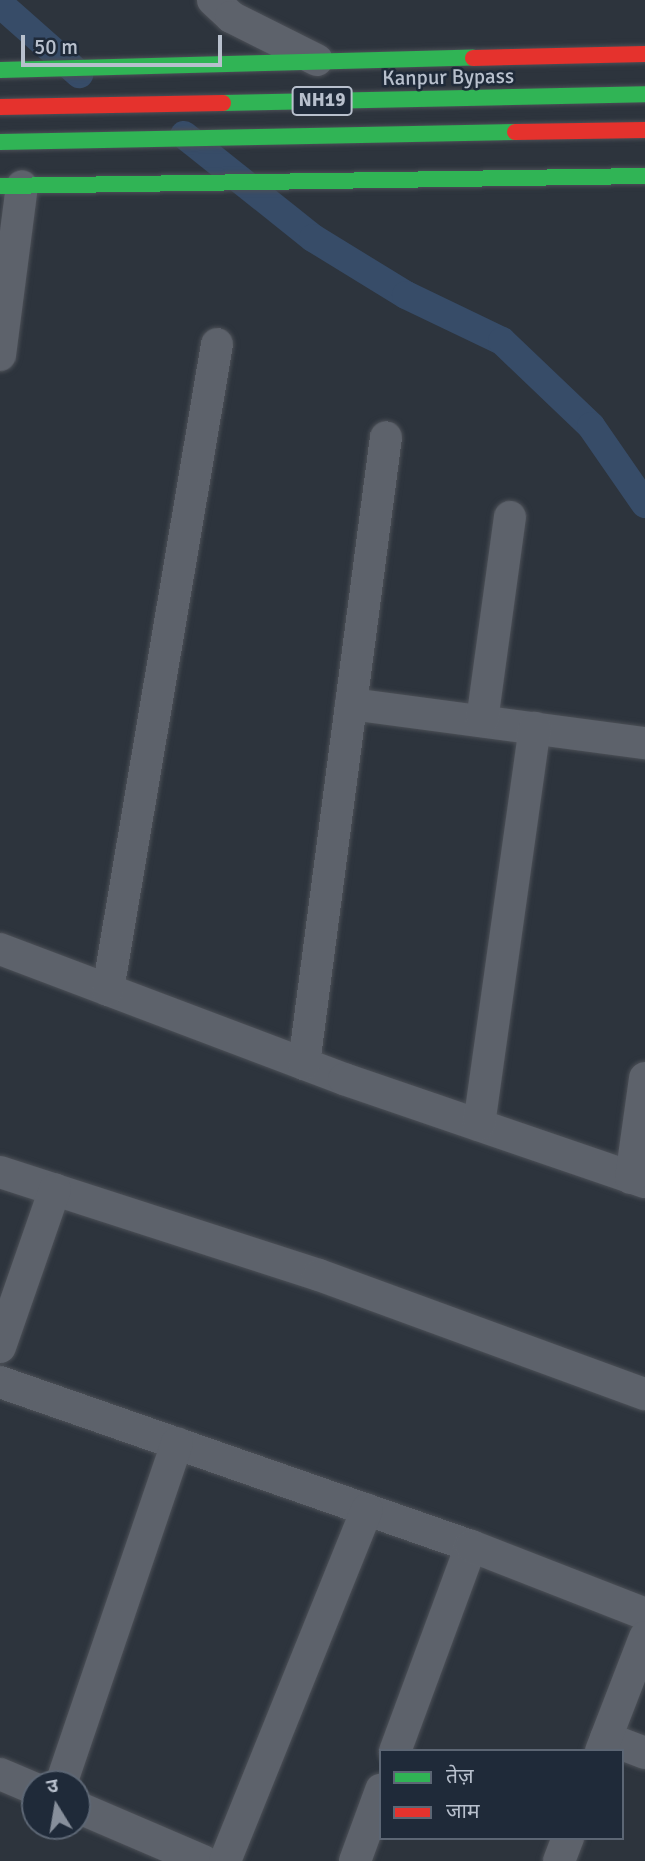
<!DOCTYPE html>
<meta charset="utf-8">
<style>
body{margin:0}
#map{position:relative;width:645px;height:1861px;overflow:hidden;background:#2d343d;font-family:Signika,"Noto Sans Devanagari",sans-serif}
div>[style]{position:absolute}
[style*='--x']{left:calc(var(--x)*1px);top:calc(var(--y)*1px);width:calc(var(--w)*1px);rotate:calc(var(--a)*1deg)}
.canal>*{height:28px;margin:-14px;padding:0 14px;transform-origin:14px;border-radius:14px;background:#374c68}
.roads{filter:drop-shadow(0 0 2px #4c5057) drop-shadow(0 0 2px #4c5057)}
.street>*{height:32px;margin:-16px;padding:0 16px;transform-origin:16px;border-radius:16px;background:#5d626b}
.fast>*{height:16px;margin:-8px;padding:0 8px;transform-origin:8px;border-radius:8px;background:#30b455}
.jam>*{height:16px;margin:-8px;padding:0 8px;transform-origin:8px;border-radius:8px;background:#e5322d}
span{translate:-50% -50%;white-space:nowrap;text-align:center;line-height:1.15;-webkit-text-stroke:5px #1f2a39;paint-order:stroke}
.shield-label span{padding:2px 5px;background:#1f2a39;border:2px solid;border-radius:5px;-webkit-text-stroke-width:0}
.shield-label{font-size:19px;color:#b8c0cd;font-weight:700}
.street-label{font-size:21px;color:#b8c0cd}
.legend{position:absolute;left:379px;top:1749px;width:245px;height:91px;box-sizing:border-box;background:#1f2a39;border:2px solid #5c6674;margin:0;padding:9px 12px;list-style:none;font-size:21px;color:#b8c0cd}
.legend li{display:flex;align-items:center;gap:14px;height:35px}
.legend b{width:35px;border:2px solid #5c6674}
.north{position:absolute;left:21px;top:1770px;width:70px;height:70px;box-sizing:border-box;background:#1f2a39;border:2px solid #5c6674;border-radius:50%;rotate:349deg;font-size:19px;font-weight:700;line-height:28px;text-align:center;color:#b8c0cd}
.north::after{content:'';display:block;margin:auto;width:24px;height:32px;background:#878f9b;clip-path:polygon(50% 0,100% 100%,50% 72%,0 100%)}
.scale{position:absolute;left:21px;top:35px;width:201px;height:32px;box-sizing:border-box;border:4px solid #b8c0cd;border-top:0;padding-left:9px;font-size:21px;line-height:24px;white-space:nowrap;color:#b8c0cd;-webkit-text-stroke:5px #1f2a39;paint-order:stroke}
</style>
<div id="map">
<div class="canal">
<div style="--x:0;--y:4;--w:106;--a:41.5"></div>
<div style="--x:184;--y:135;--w:165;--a:38.6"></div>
<div style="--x:313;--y:238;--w:109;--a:31.5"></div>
<div style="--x:406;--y:295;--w:106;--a:25.6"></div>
<div style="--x:502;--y:341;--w:123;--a:43.7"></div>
<div style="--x:591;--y:426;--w:95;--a:55.3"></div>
</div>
<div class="roads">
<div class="street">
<div style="--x:213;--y:0;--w:25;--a:43"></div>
<div style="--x:231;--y:17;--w:96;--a:26.6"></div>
<div style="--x:0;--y:355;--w:170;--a:-82.6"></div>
<div style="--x:351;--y:704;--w:297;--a:7.6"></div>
<div style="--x:482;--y:721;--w:206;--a:-82.2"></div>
<div style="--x:0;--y:949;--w:368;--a:20.7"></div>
<div style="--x:344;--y:1079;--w:318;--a:18.9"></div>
<div style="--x:108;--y:990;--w:655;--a:-80.42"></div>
<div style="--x:304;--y:1064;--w:632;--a:-82.55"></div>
<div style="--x:479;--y:1125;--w:401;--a:-82"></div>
<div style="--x:0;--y:1172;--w:335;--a:17.9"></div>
<div style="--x:319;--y:1275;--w:347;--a:20.1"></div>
<div style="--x:631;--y:1178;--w:101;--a:-82"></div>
<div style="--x:0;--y:1347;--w:167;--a:-70.8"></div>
<div style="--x:0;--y:1382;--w:499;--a:19.2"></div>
<div style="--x:471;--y:1546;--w:219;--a:110.3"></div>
<div style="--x:471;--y:1546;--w:187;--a:21.3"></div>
<div style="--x:606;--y:1738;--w:42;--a:21"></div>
<div style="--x:601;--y:1751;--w:122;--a:-68.9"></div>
<div style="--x:0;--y:1774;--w:38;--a:23"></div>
<div style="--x:61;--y:1784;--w:360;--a:-71.2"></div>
<div style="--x:77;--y:1807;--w:137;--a:23.2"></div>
<div style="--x:225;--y:1861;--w:379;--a:-68"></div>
<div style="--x:355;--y:1861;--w:76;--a:-69.9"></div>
<div style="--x:559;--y:1861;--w:25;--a:-69"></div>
</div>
<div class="fast">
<div style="--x:0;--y:70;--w:473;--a:-1.5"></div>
<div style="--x:223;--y:103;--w:422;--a:-1.2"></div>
<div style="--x:0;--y:142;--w:515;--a:-1.11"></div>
<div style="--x:0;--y:186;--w:645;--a:-0.89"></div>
</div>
<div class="jam">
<div style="--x:473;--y:58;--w:172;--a:-1.3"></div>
<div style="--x:0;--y:107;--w:223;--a:-1"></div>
<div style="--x:515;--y:132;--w:130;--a:-0.9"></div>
</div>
</div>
<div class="shield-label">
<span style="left:322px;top:101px">NH19</span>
</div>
<div class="street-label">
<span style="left:448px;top:77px;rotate:-1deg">Kanpur Bypass</span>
</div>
<ul class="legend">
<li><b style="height:9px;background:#30b455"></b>तेज़</li>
<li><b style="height:9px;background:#e5322d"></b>जाम</li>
</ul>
<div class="north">उ</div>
<div class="scale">50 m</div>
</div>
